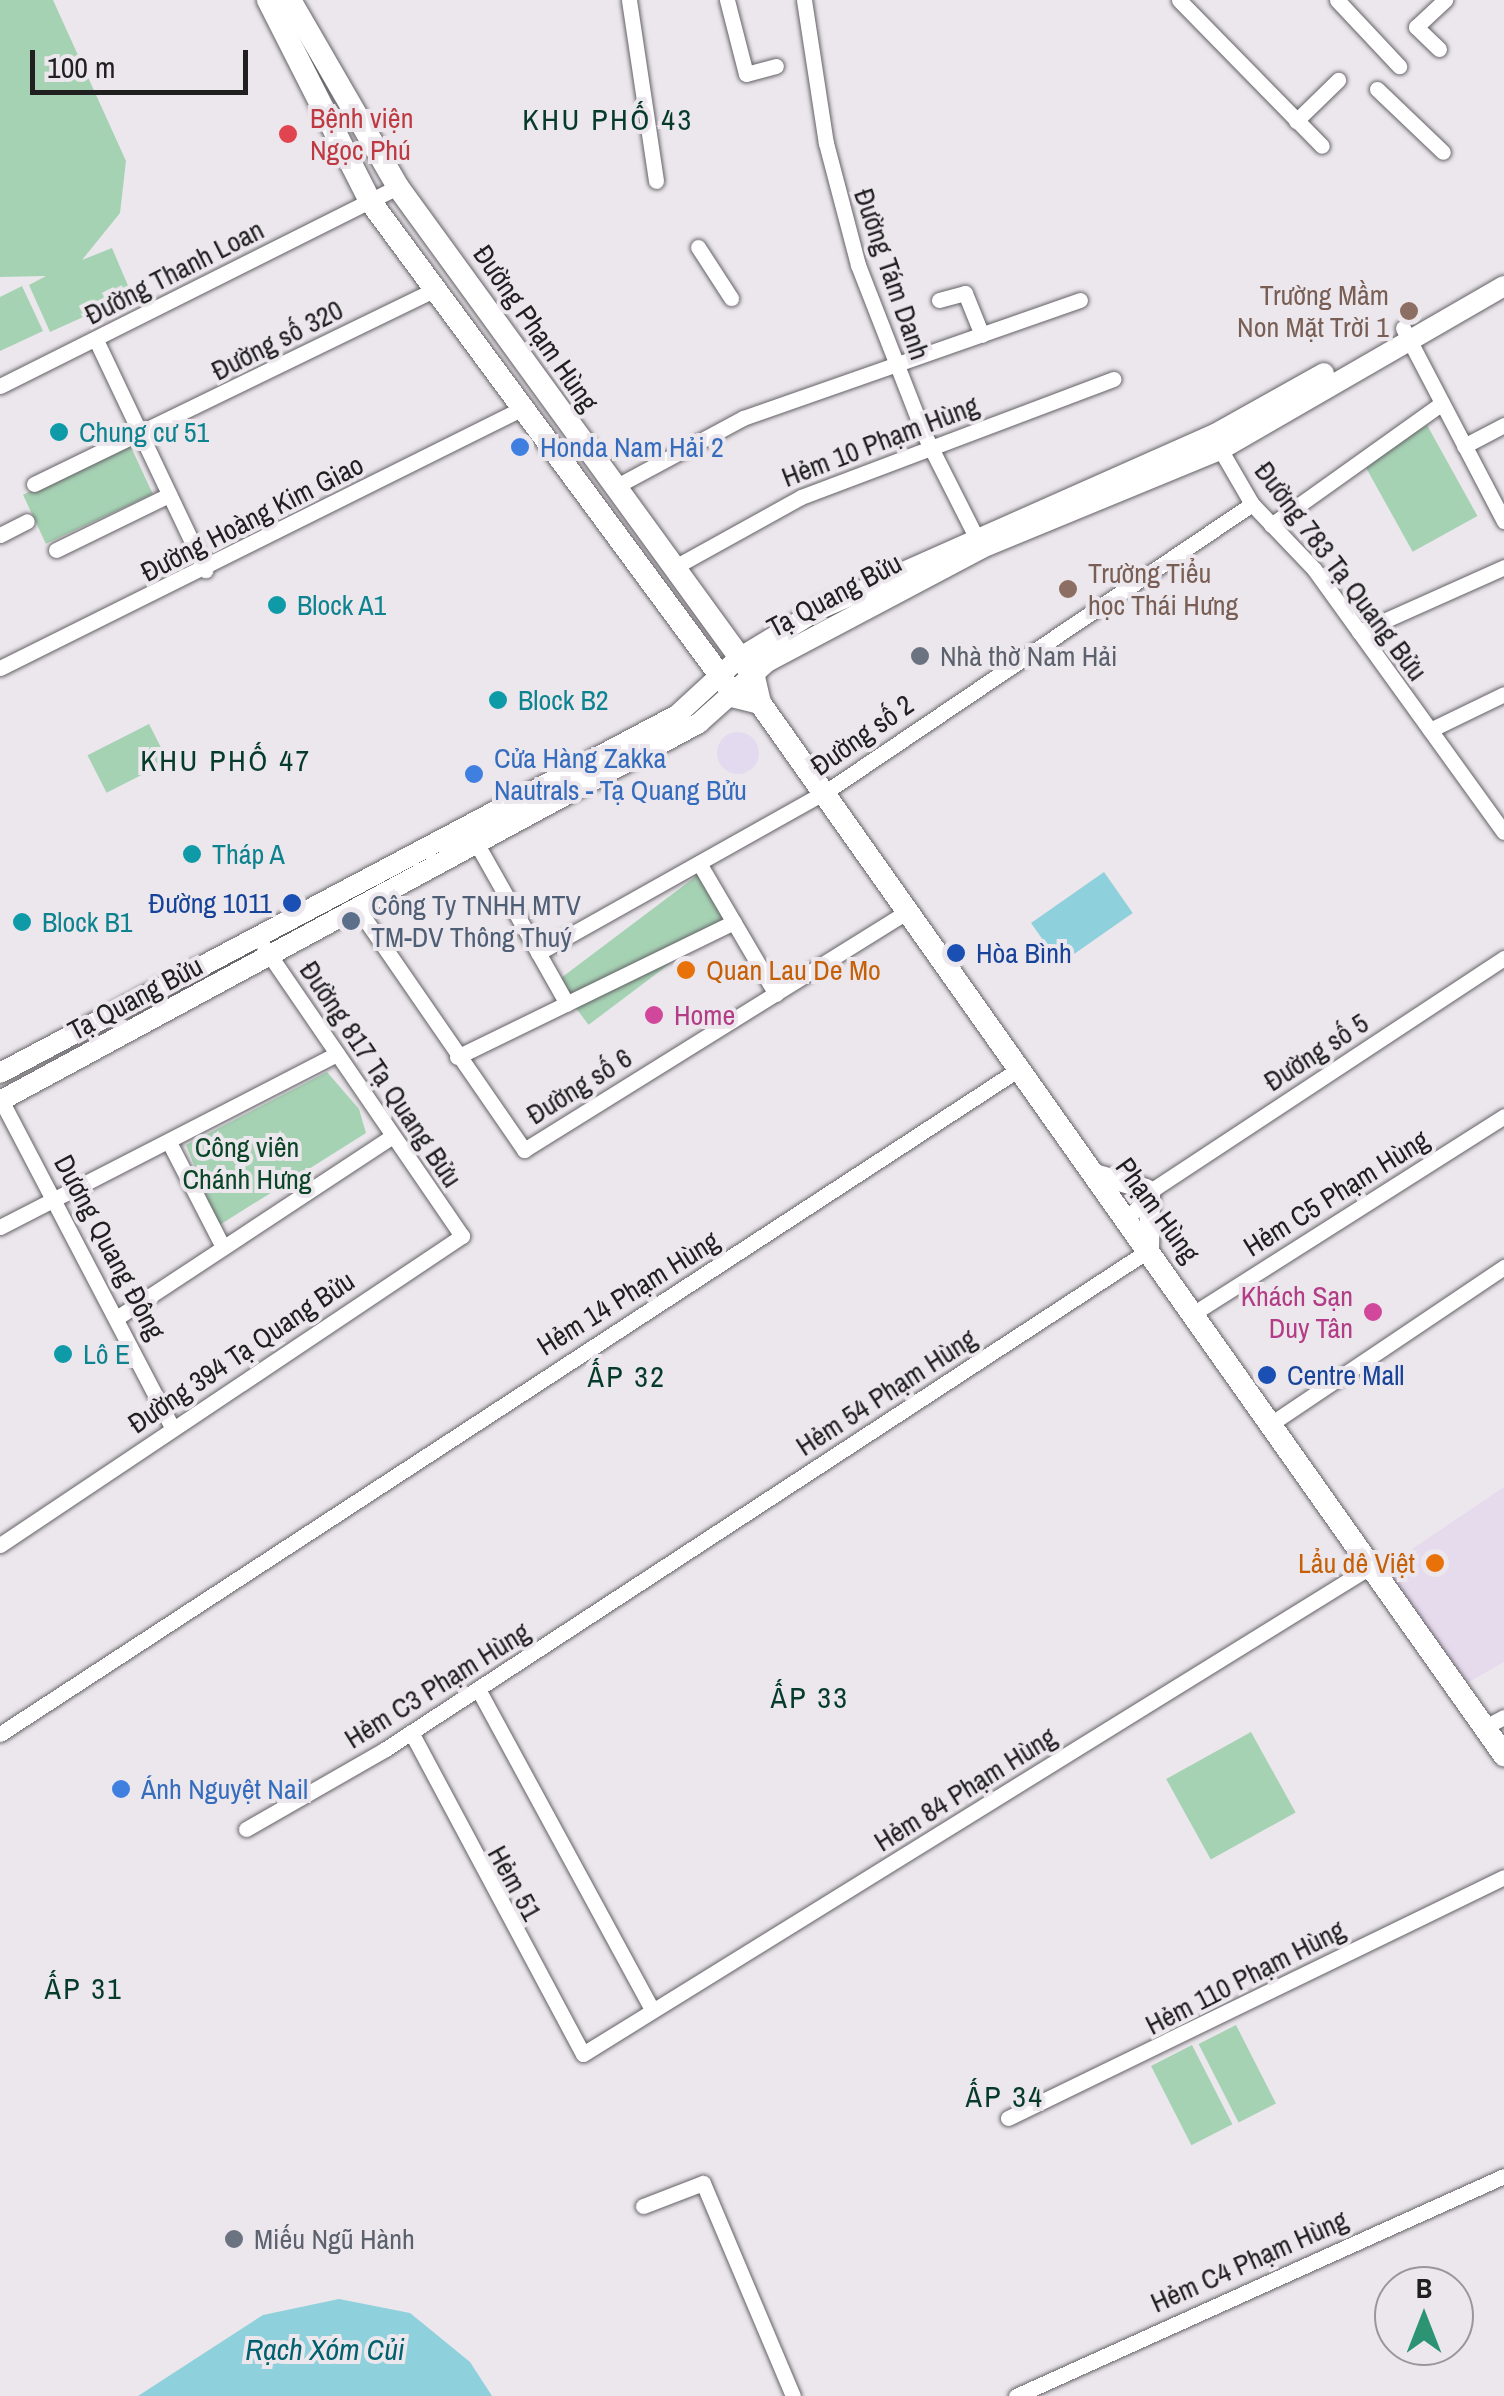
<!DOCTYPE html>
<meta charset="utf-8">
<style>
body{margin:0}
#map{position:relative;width:1504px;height:2396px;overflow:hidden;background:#ebe7ec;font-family:"Archivo Narrow",sans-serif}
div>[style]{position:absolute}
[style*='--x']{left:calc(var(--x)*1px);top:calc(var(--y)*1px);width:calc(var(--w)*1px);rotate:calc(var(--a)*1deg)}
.commercial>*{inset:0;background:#e6daed}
.industrial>*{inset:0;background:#e3daef}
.round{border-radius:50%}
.green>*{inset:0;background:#a6d2b4;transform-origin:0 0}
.water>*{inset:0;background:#8ed0dc;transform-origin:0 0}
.roads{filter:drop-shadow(0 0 2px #646166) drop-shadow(0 0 2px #646166)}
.street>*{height:15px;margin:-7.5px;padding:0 7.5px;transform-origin:7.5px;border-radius:7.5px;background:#fff}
.secondary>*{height:20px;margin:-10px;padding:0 10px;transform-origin:10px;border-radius:10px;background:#fff}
.primary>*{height:22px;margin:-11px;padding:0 11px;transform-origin:11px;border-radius:11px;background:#fff}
.dots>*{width:28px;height:28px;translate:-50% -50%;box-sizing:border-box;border:5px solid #ebe7ec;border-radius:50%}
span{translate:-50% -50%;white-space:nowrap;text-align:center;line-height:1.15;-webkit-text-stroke:8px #ebe7ec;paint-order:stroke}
.health-label{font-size:28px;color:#be3a42}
.left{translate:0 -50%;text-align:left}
.street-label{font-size:28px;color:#212021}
.education-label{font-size:28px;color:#785e54}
.right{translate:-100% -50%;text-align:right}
.culture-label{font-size:28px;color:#0d838f}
.shop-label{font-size:28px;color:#366cbe}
.worship-label{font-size:28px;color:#5b616d}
.transit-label{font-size:28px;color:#164399}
.service-label{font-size:28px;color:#4e5e75}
.food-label{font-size:28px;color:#c56008}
.hotel-label{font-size:28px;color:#b23c85}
.park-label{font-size:28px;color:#0a4527}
.neighbourhood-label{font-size:30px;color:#063b2a;letter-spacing:2.5px}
.water-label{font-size:30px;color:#00606d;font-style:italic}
.north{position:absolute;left:1374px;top:2266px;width:100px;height:100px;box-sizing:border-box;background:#ebe7ec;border:2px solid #9a979b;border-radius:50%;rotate:0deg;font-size:28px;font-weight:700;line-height:40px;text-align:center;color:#212021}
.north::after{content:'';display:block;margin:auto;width:35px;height:45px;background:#2c9472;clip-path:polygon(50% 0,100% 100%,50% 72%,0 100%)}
.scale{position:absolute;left:30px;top:50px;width:218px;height:45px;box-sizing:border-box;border:5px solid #212021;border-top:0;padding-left:12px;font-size:30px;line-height:35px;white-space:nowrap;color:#212021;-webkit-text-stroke:8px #ebe7ec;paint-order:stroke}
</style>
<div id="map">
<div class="commercial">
<div style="clip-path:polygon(1504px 1487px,1504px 1662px,1467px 1683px,1384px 1568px)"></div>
</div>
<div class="industrial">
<div class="round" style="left:717px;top:732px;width:42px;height:42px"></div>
</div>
<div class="green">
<div style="clip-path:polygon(0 0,53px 0,126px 161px,120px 213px,82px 260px,112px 248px,132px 295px,50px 332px,29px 285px,46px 276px,0 277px)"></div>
<div style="clip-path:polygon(22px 286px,43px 331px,0 351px,0 297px)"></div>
<div style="left:1427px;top:425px;width:104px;height:74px;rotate:61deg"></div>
<div style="left:130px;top:445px;width:54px;height:118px;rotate:65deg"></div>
<div style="left:149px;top:724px;width:42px;height:69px;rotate:63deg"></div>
<div style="left:699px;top:874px;width:54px;height:179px;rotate:53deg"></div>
<div style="clip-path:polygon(327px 1072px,359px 1109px,366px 1133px,218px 1226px,186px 1145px)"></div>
<div style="left:1251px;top:1732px;width:92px;height:97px;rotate:61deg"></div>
<div style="left:1236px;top:2025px;width:88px;height:42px;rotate:63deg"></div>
<div style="left:1192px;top:2045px;width:89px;height:46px;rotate:63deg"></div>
</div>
<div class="water">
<div style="left:1104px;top:872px;width:50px;height:89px;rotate:55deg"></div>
<div style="clip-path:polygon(339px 2299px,410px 2313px,470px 2362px,492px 2396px,138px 2396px,263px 2315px)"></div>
</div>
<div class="roads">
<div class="street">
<div style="--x:629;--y:0;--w:183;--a:81.5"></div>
<div style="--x:727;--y:0;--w:76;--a:75.6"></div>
<div style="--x:746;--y:74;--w:31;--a:-15"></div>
<div style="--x:804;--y:0;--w:145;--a:81.3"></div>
<div style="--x:826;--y:143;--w:126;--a:75.3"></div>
<div style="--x:858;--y:265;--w:181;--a:68.7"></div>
<div style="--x:924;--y:434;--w:124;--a:63.2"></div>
<div style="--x:1179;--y:0;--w:204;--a:45.6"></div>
<div style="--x:1337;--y:0;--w:91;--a:46.8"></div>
<div style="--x:1439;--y:49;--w:32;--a:-136"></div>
<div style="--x:1416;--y:27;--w:40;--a:-43"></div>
<div style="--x:1377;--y:89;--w:91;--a:43.7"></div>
<div style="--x:1296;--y:121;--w:59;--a:-44.3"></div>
<div style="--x:698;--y:247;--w:61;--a:57.1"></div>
<div style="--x:939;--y:300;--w:27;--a:-15"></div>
<div style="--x:965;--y:293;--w:45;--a:68"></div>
<div style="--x:1403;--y:328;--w:218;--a:62.4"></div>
<div style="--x:96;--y:340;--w:255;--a:64.6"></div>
<div style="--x:0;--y:386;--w:445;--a:-26.6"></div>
<div style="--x:1216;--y:442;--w:72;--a:59.9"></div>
<div style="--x:1252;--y:504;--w:90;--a:46.4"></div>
<div style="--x:1314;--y:569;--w:324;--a:54.2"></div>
<div style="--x:1464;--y:446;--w:45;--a:-27.7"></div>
<div style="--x:34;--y:484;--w:446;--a:-25.9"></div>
<div style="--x:613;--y:488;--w:148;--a:-28.3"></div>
<div style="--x:743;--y:418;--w:357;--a:-19.3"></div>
<div style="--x:1271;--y:525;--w:210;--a:-35.5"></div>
<div style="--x:0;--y:535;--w:30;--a:-27"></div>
<div style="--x:56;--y:550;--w:126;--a:-26"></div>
<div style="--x:673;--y:568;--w:146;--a:-29"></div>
<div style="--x:801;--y:497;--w:334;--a:-20.7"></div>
<div style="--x:1359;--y:632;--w:159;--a:-24.1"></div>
<div style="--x:0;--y:668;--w:584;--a:-26.43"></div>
<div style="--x:1430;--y:730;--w:82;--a:-25.9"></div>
<div style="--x:478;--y:846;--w:181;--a:60.6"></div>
<div style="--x:699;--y:863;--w:152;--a:59.6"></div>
<div style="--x:358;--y:909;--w:293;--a:55.4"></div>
<div style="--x:524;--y:1150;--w:454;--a:-31.9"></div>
<div style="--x:538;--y:953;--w:331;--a:-29.3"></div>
<div style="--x:827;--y:791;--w:513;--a:-34.03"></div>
<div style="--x:457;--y:1057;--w:308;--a:-26"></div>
<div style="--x:1;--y:1100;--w:365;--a:62.4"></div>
<div style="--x:170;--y:1144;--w:116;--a:62.8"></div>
<div style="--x:1127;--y:1219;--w:42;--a:-47.9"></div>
<div style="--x:1155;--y:1188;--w:418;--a:-33.4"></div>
<div style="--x:0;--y:1227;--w:379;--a:-27.2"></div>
<div style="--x:1194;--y:1313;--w:367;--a:-32.4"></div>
<div style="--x:118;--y:1317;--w:329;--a:-33.4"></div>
<div style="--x:1272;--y:1423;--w:280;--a:-33.9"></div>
<div style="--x:0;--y:1545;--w:556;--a:-33.78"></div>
<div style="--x:462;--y:1236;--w:350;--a:-124.4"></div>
<div style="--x:478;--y:1689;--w:363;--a:61.5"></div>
<div style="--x:1485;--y:1727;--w:21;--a:-28"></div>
<div style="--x:411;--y:1732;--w:365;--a:61.9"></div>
<div style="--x:583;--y:2054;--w:929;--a:-31.76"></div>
<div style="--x:0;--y:1734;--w:1220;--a:-33.13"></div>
<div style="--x:246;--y:1829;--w:159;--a:-29.8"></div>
<div style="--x:384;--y:1750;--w:914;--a:-33.17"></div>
<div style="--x:1008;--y:2118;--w:551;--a:-25.91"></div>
<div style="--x:643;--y:2206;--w:64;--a:-21"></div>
<div style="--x:703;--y:2183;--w:231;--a:67.1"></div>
<div style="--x:1016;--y:2396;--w:535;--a:-24.27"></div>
</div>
<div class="secondary">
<div style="--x:0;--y:1073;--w:766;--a:-27.87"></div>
<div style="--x:677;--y:715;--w:84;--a:-42.6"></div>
<div style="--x:739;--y:658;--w:95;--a:-31.2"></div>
<div style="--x:820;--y:609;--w:430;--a:-23.9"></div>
<div style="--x:1213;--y:435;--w:127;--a:-29.2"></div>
<div style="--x:0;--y:1101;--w:795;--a:-28.4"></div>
<div style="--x:699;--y:723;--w:91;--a:-41.9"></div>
<div style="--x:767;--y:662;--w:243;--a:-27.9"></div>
<div style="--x:982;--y:548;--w:257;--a:-22.4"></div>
<div style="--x:1220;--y:450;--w:328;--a:-30"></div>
<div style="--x:1095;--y:1174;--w:53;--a:16.4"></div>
<div style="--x:1149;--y:1250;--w:54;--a:-88.9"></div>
</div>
<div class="primary">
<div style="--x:268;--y:0;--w:225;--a:63.1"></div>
<div style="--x:370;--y:201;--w:616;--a:53.58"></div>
<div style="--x:736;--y:697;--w:25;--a:14"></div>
<div style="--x:290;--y:0;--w:216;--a:60"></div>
<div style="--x:398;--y:187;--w:606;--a:54"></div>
<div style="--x:754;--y:677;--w:27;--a:77"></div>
<div style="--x:760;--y:703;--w:1289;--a:54.73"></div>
</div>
</div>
<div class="dots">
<div style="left:288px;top:134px;background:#e0444e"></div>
<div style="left:1409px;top:311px;background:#8d6e63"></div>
<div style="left:59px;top:432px;background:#0f9aa8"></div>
<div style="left:520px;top:447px;background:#3f7fe0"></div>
<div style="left:1068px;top:589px;background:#8d6e63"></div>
<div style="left:277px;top:605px;background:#0f9aa8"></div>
<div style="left:920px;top:656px;background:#6b7280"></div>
<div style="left:498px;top:700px;background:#0f9aa8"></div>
<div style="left:474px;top:774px;background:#3f7fe0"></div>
<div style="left:192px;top:854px;background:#0f9aa8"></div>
<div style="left:292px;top:903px;background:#1a4fb4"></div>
<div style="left:351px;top:921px;background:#5c6f8a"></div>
<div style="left:22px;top:922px;background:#0f9aa8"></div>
<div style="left:956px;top:953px;background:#1a4fb4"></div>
<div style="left:686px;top:970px;background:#e8710a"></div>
<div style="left:654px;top:1015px;background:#d1479c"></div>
<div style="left:1373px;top:1312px;background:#d1479c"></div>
<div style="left:63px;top:1354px;background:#0f9aa8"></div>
<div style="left:1267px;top:1375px;background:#1a4fb4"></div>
<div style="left:1435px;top:1563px;background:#e8710a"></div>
<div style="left:121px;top:1789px;background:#3f7fe0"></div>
<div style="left:234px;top:2239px;background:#6b7280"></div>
</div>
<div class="health-label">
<span class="left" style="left:310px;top:134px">Bệnh viện<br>Ngọc Phú</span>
</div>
<div class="street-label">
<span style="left:174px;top:272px;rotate:-27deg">Đường Thanh Loan</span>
<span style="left:892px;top:274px;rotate:71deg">Đường Tám Danh</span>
<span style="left:536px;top:328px;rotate:55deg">Đường Phạm Hùng</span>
<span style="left:277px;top:340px;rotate:-27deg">Đường số 320</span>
<span style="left:880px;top:441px;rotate:-21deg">Hẻm 10 Phạm Hùng</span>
<span style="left:252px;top:518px;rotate:-27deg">Đường Hoàng Kim Giao</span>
<span style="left:1341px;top:571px;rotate:53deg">Đường 783 Tạ Quang Bửu</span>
<span style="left:834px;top:595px;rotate:-28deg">Tạ Quang Bửu</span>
<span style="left:862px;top:735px;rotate:-35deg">Đường số 2</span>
<span style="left:135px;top:998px;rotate:-28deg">Tạ Quang Bửu</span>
<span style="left:1316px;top:1052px;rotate:-33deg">Đường số 5</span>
<span style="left:381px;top:1074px;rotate:56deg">Đường 817 Tạ Quang Bửu</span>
<span style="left:579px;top:1086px;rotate:-32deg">Đường số 6</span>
<span style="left:1336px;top:1193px;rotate:-32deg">Hẻm C5 Phạm Hùng</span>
<span style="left:1158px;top:1210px;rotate:54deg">Phạm Hùng</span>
<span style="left:110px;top:1247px;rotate:62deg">Dương Quang Đông</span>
<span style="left:628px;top:1293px;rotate:-32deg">Hẻm 14 Phạm Hùng</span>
<span style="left:241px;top:1352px;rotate:-34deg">Đường 394 Tạ Quang Bửu</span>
<span style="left:886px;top:1392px;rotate:-33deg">Hẻm 54 Phạm Hùng</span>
<span style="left:437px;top:1685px;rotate:-32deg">Hẻm C3 Phạm Hùng</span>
<span style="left:965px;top:1789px;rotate:-32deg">Hẻm 84 Phạm Hùng</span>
<span style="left:515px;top:1883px;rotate:61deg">Hẻm 51</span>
<span style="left:1245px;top:1977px;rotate:-27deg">Hẻm 110 Phạm Hùng</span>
<span style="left:1249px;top:2261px;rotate:-24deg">Hẻm C4 Phạm Hùng</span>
</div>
<div class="education-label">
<span class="right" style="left:1389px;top:311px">Trường Mầm<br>Non Mặt Trời 1</span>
<span class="left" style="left:1088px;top:589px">Trường Tiểu<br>học Thái Hưng</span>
</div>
<div class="culture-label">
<span class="left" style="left:79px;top:432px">Chung cư 51</span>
<span class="left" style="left:297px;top:605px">Block A1</span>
<span class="left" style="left:518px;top:700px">Block B2</span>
<span class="left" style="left:212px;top:854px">Tháp A</span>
<span class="left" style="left:42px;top:922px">Block B1</span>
<span class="left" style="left:83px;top:1354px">Lô E</span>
</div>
<div class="shop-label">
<span class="left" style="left:540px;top:447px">Honda Nam Hải 2</span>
<span class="left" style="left:494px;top:774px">Cửa Hàng Zakka<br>Nautrals - Tạ Quang Bửu</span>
<span class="left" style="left:141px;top:1789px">Ánh Nguyệt Nail</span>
</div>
<div class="worship-label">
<span class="left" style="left:940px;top:656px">Nhà thờ Nam Hải</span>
<span class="left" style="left:254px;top:2239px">Miếu Ngũ Hành</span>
</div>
<div class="transit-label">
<span class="right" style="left:272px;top:903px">Đường 1011</span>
<span class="left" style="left:976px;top:953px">Hòa Bình</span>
<span class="left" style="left:1287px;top:1375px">Centre Mall</span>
</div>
<div class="service-label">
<span class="left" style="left:371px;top:921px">Công Ty TNHH MTV<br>TM-DV Thông Thuý</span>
</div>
<div class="food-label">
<span class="left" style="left:706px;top:970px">Quan Lau De Mo</span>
<span class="right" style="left:1415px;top:1563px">Lẩu dê Việt</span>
</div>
<div class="hotel-label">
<span class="left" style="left:674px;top:1015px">Home</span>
<span class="right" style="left:1353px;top:1312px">Khách Sạn<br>Duy Tân</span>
</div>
<div class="park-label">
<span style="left:247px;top:1163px">Công viên<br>Chánh Hưng</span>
</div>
<div class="neighbourhood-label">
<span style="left:608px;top:119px">KHU PHỐ 43</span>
<span style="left:226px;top:760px">KHU PHỐ 47</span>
<span style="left:627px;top:1376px">ẤP 32</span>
<span style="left:810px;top:1697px">ẤP 33</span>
<span style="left:84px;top:1988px">ẤP 31</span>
<span style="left:1005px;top:2096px">ẤP 34</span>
</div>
<div class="water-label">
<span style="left:325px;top:2349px">Rạch Xóm Củi</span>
</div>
<div class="north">B</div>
<div class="scale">100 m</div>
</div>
